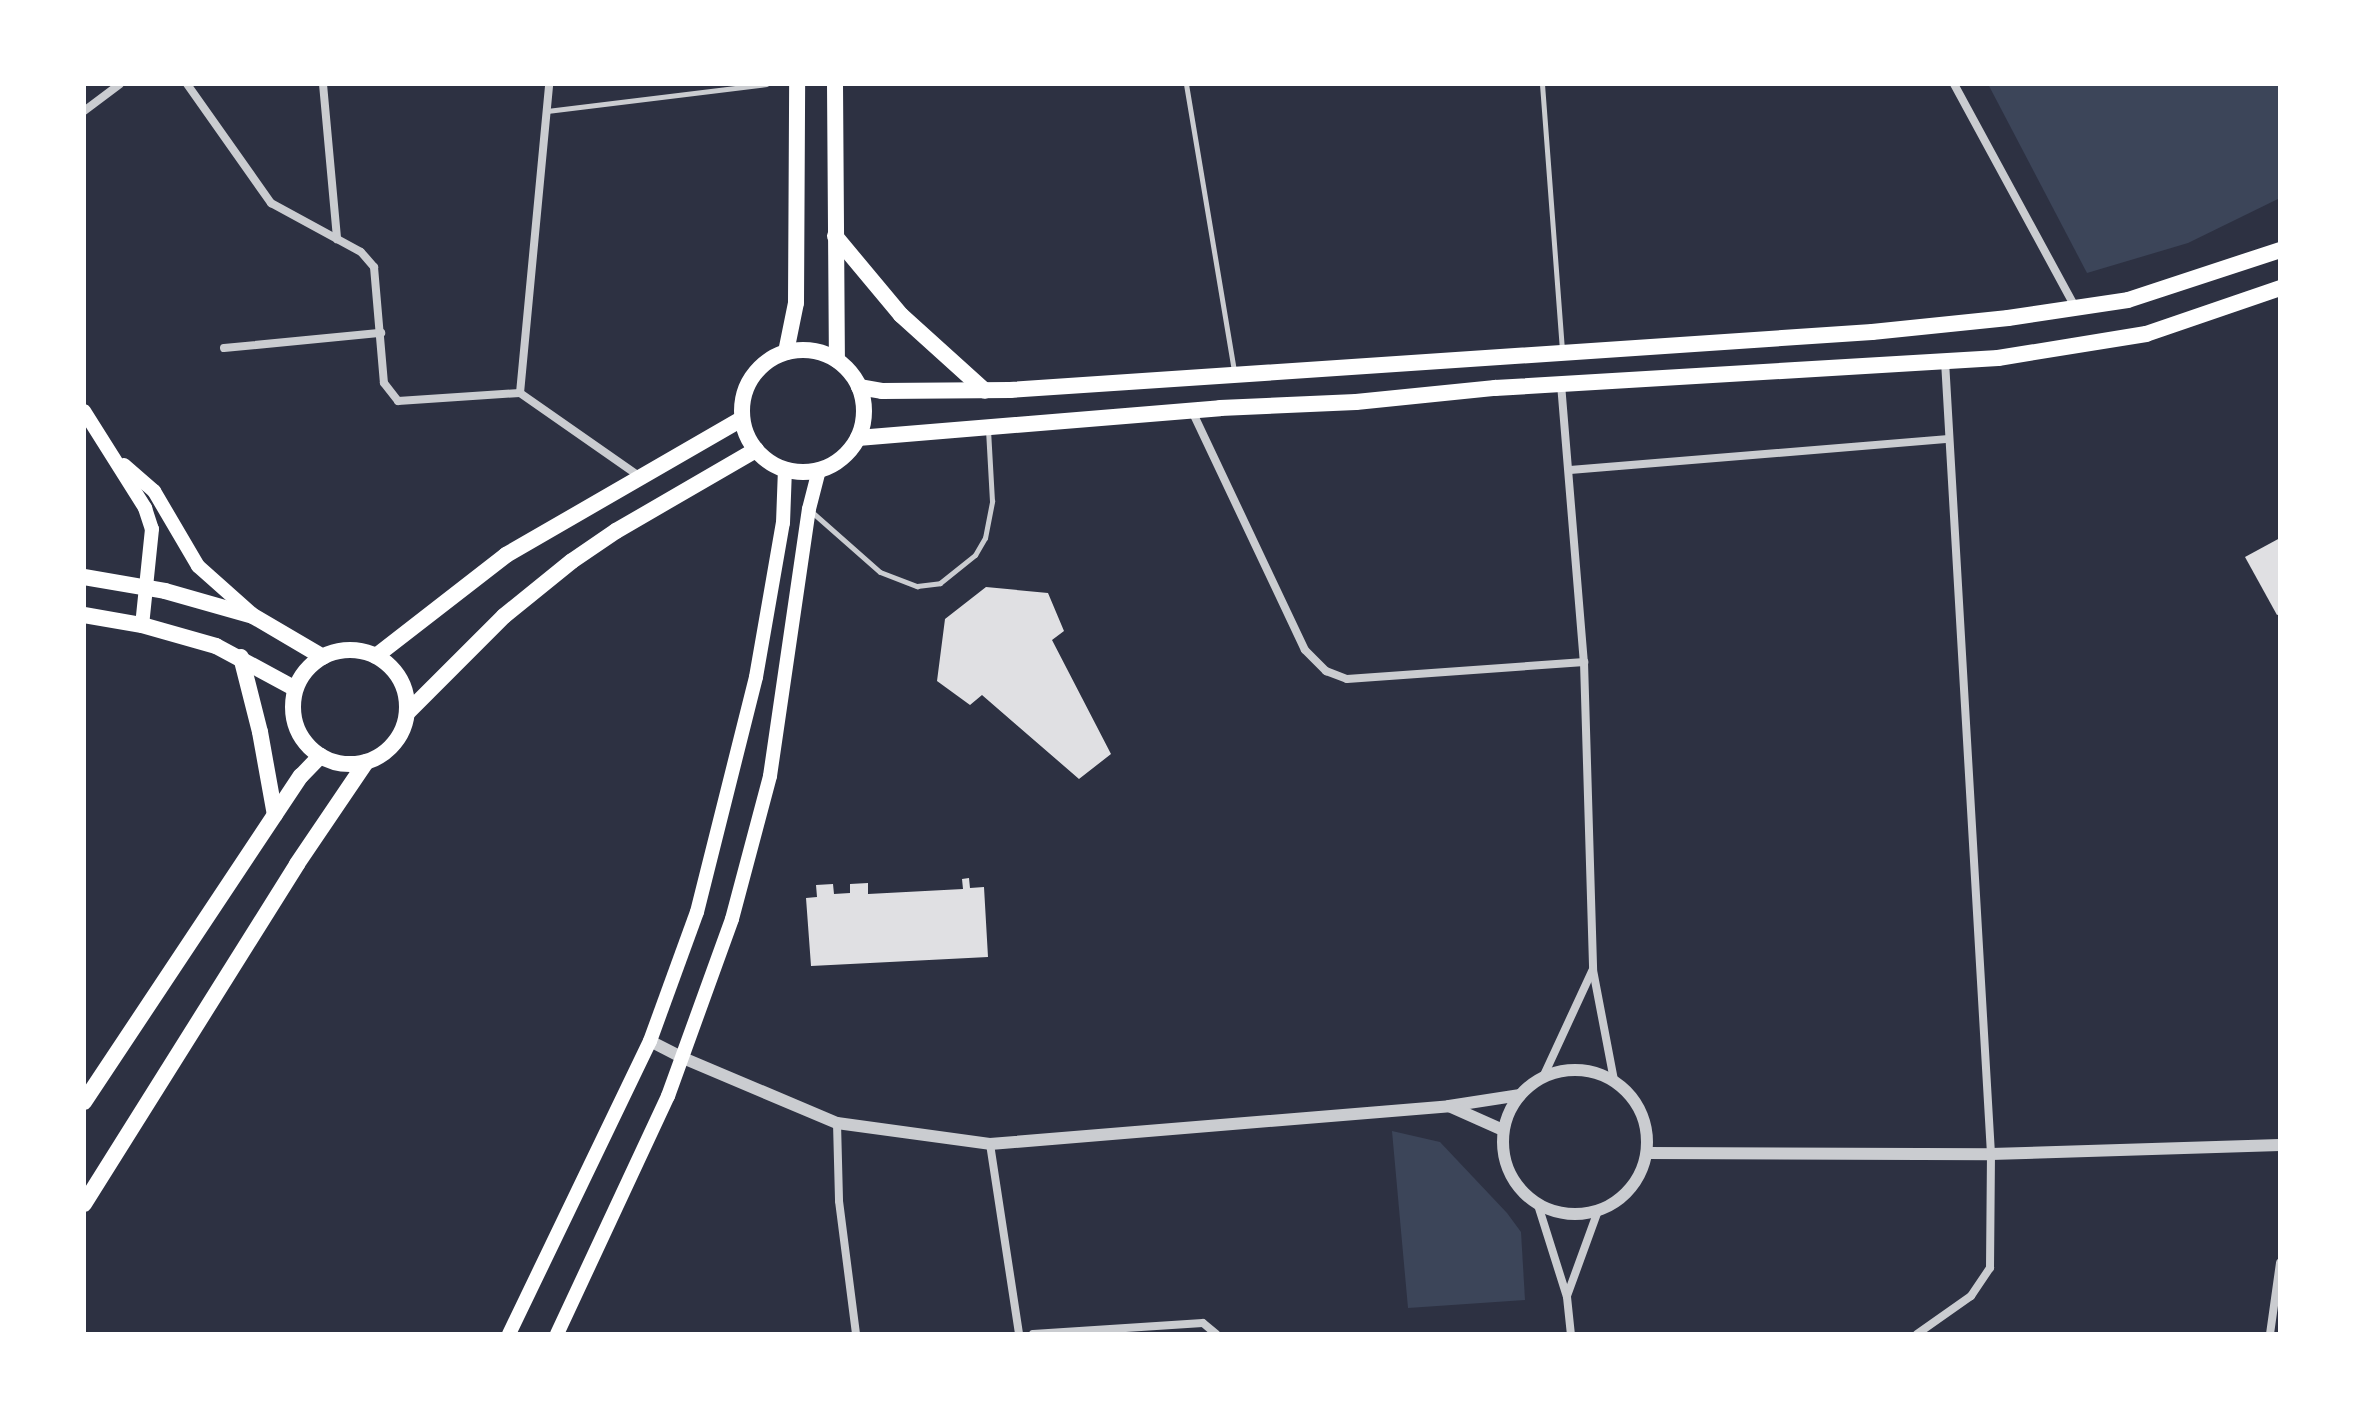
<!DOCTYPE html>
<style>
body{margin:0}
#map{position:relative;width:2364px;height:1418px;overflow:hidden;background:#2d3142;font-family:Karla,sans-serif}
div>[style]{position:absolute}
[style*='--x']{left:calc(var(--x)*1px);top:calc(var(--y)*1px);width:calc(var(--w)*1px);rotate:calc(var(--a)*1deg)}
.green>*{inset:0;background:#3c4559}
.building>*{inset:0;background:#e0e0e3}
.service>*{height:5px;margin:-2.5px;padding:0 2.5px;transform-origin:2.5px;border-radius:2.5px;background:#caccd0}
.minor>*{height:8px;margin:-4px;padding:0 4px;transform-origin:4px;border-radius:4px;background:#caccd0}
.tertiary>*{height:12px;margin:-6px;padding:0 6px;transform-origin:6px;border-radius:6px;background:#caccd0}
.tertiary>.ring{margin:-6px;padding:0;box-sizing:content-box;background:none;border:12px solid #caccd0;border-radius:50%}
.secondary>*{height:14px;margin:-7px;padding:0 7px;transform-origin:7px;border-radius:7px;background:#fff}
.primary>*{height:16px;margin:-8px;padding:0 8px;transform-origin:8px;border-radius:8px;background:#fff}
.primary>.ring{margin:-8px;padding:0;box-sizing:content-box;background:none;border:16px solid #fff;border-radius:50%}
span{translate:-50% -50%;white-space:nowrap;text-align:center;line-height:1.15;-webkit-text-stroke:6px #fff;paint-order:stroke}
.frame{position:absolute;inset:0;border:86px solid #fff;pointer-events:none}
</style>
<div id="map">
<div class="green">
<div style="clip-path:polygon(1988px 84px,2280px 84px,2280px 198px,2188px 243px,2087px 273px)"></div>
<div style="clip-path:polygon(1392px 1131px,1440px 1142px,1507px 1213px,1521px 1232px,1525px 1300px,1408px 1308px)"></div>
</div>
<div class="building">
<div style="clip-path:polygon(2280px 538px,2280px 614px,2277px 615px,2245px 557px)"></div>
<div style="clip-path:polygon(986px 587px,1048px 593px,1064px 631px,1052px 640px,1111px 754px,1079px 779px,982px 695px,970px 705px,937px 681px,945px 619px)"></div>
<div style="clip-path:polygon(969px 878px,970px 888px,984px 887px,988px 957px,811px 966px,806px 898px,817px 897px,816px 885px,833px 884px,834px 894px,850px 893px,850px 884px,868px 883px,868px 894px,963px 889px,962px 879px)"></div>
</div>
<div class="service">
<div style="--x:1186;--y:84;--w:291;--a:80.5"></div>
<div style="--x:1542;--y:84;--w:268;--a:85.7"></div>
<div style="--x:547;--y:111;--w:221;--a:-7"></div>
<div style="--x:813;--y:513;--w:89;--a:41.4"></div>
<div style="--x:880;--y:572;--w:40;--a:21"></div>
<div style="--x:917;--y:586;--w:23;--a:-7"></div>
<div style="--x:940;--y:583;--w:45;--a:-38.7"></div>
<div style="--x:975;--y:555;--w:20;--a:-60"></div>
<div style="--x:985;--y:538;--w:38;--a:-79"></div>
<div style="--x:992;--y:501;--w:71;--a:-93.2"></div>
</div>
<div class="minor">
<div style="--x:187;--y:84;--w:146;--a:54.8"></div>
<div style="--x:271;--y:203;--w:102;--a:28.6"></div>
<div style="--x:361;--y:252;--w:20;--a:49"></div>
<div style="--x:374;--y:267;--w:116;--a:85.1"></div>
<div style="--x:384;--y:383;--w:23;--a:52"></div>
<div style="--x:398;--y:401;--w:122;--a:-3.8"></div>
<div style="--x:520;--y:393;--w:145;--a:34.9"></div>
<div style="--x:323;--y:84;--w:156;--a:84.8"></div>
<div style="--x:1954;--y:84;--w:256;--a:61.5"></div>
<div style="--x:84;--y:111;--w:45;--a:-36.9"></div>
<div style="--x:224;--y:348;--w:158;--a:-5.5"></div>
<div style="--x:1561;--y:384;--w:279;--a:85.3"></div>
<div style="--x:1584;--y:662;--w:308;--a:88.3"></div>
<div style="--x:1593;--y:970;--w:112;--a:79.2"></div>
<div style="--x:520;--y:393;--w:310;--a:-84.6"></div>
<div style="--x:1192;--y:411;--w:264;--a:64.7"></div>
<div style="--x:1305;--y:650;--w:30;--a:45"></div>
<div style="--x:1326;--y:671;--w:22;--a:21"></div>
<div style="--x:1347;--y:679;--w:238;--a:-4.1"></div>
<div style="--x:1570;--y:470;--w:380;--a:-4.7"></div>
<div style="--x:1544;--y:1075;--w:115;--a:-65.2"></div>
<div style="--x:837;--y:1123;--w:78;--a:88.5"></div>
<div style="--x:839;--y:1201;--w:134;--a:82.7"></div>
<div style="--x:990;--y:1144;--w:192;--a:81.3"></div>
<div style="--x:1538;--y:1205;--w:96;--a:72.5"></div>
<div style="--x:1567;--y:1297;--w:37;--a:84"></div>
<div style="--x:1567;--y:1296;--w:90;--a:-70"></div>
<div style="--x:1033;--y:1334;--w:170;--a:-3.7"></div>
<div style="--x:1203;--y:1323;--w:17;--a:40"></div>
<div style="--x:1917;--y:1334;--w:66;--a:-35.1"></div>
<div style="--x:1971;--y:1296;--w:34;--a:-56"></div>
<div style="--x:1990;--y:1268;--w:114;--a:-89.5"></div>
<div style="--x:1991;--y:1154;--w:793;--a:-93.32"></div>
<div style="--x:2270;--y:1334;--w:72;--a:-82"></div>
</div>
<div class="tertiary">
<div style="--x:650;--y:1041;--w:37;--a:27"></div>
<div style="--x:683;--y:1058;--w:167;--a:22.9"></div>
<div style="--x:837;--y:1123;--w:154;--a:7.8"></div>
<div style="--x:990;--y:1144;--w:461;--a:-4.7"></div>
<div style="--x:1449;--y:1106;--w:72;--a:-8.8"></div>
<div class="ring" style="left:1503px;top:1070px;width:132px;height:132px"></div>
<div style="--x:1449;--y:1106;--w:59;--a:24"></div>
<div style="--x:1647;--y:1153;--w:344;--a:0.2"></div>
<div style="--x:1991;--y:1154;--w:289;--a:-1.8"></div>
</div>
<div class="secondary">
<div style="--x:84;--y:411;--w:115;--a:57.8"></div>
<div style="--x:145;--y:508;--w:22;--a:72"></div>
<div style="--x:152;--y:529;--w:97;--a:95.9"></div>
<div style="--x:124;--y:465;--w:40;--a:41"></div>
<div style="--x:154;--y:491;--w:87;--a:59.6"></div>
<div style="--x:198;--y:566;--w:72;--a:41.6"></div>
<div style="--x:509;--y:1334;--w:325;--a:-64.3"></div>
<div style="--x:650;--y:1041;--w:137;--a:-70"></div>
<div style="--x:697;--y:912;--w:242;--a:-75.9"></div>
<div style="--x:756;--y:677;--w:156;--a:-80.1"></div>
<div style="--x:783;--y:523;--w:54;--a:-87.9"></div>
<div style="--x:557;--y:1334;--w:263;--a:-65"></div>
<div style="--x:668;--y:1096;--w:188;--a:-70.1"></div>
<div style="--x:732;--y:919;--w:148;--a:-75.1"></div>
<div style="--x:770;--y:776;--w:270;--a:-81.7"></div>
<div style="--x:809;--y:509;--w:40;--a:-75.6"></div>
</div>
<div class="primary">
<div style="--x:835;--y:84;--w:276;--a:89.6"></div>
<div style="--x:835;--y:236;--w:103;--a:50.1"></div>
<div style="--x:901;--y:315;--w:113;--a:42.1"></div>
<div class="ring" style="left:742px;top:350px;width:106px;height:106px"></div>
<div style="--x:786;--y:352;--w:50;--a:-78.5"></div>
<div style="--x:796;--y:303;--w:219;--a:-89.7"></div>
<div style="--x:859;--y:387;--w:23;--a:10"></div>
<div style="--x:882;--y:391;--w:128;--a:-0.4"></div>
<div style="--x:1010;--y:390;--w:864;--a:-3.85"></div>
<div style="--x:1872;--y:332;--w:137;--a:-5.9"></div>
<div style="--x:2008;--y:318;--w:121;--a:-8.5"></div>
<div style="--x:2128;--y:300;--w:160;--a:-18.2"></div>
<div style="--x:858;--y:438;--w:363;--a:-4.7"></div>
<div style="--x:1220;--y:408;--w:136;--a:-2.5"></div>
<div style="--x:1356;--y:402;--w:140;--a:-5.8"></div>
<div style="--x:1495;--y:388;--w:504;--a:-3.41"></div>
<div style="--x:1998;--y:358;--w:150;--a:-9.2"></div>
<div style="--x:2146;--y:334;--w:142;--a:-18.9"></div>
<div style="--x:84;--y:577;--w:82;--a:9.8"></div>
<div style="--x:165;--y:591;--w:91;--a:15.9"></div>
<div style="--x:253;--y:616;--w:81;--a:30.4"></div>
<div style="--x:84;--y:615;--w:59;--a:9.8"></div>
<div style="--x:142;--y:625;--w:77;--a:15.8"></div>
<div style="--x:216;--y:646;--w:89;--a:28.3"></div>
<div class="ring" style="left:293px;top:650px;width:98px;height:98px"></div>
<div style="--x:376;--y:656;--w:165;--a:-37.8"></div>
<div style="--x:506;--y:555;--w:272;--a:-30"></div>
<div style="--x:241;--y:657;--w:77;--a:75.8"></div>
<div style="--x:260;--y:732;--w:84;--a:79.8"></div>
<div style="--x:407;--y:713;--w:137;--a:-45"></div>
<div style="--x:504;--y:616;--w:87;--a:-39"></div>
<div style="--x:572;--y:561;--w:53;--a:-34.3"></div>
<div style="--x:616;--y:531;--w:162;--a:-30.1"></div>
<div style="--x:84;--y:1102;--w:392;--a:-56.4"></div>
<div style="--x:301;--y:776;--w:28;--a:-46"></div>
<div style="--x:84;--y:1204;--w:401;--a:-57.9"></div>
<div style="--x:297;--y:864;--w:123;--a:-55.9"></div>
</div>
<div class="frame"></div>
</div>
